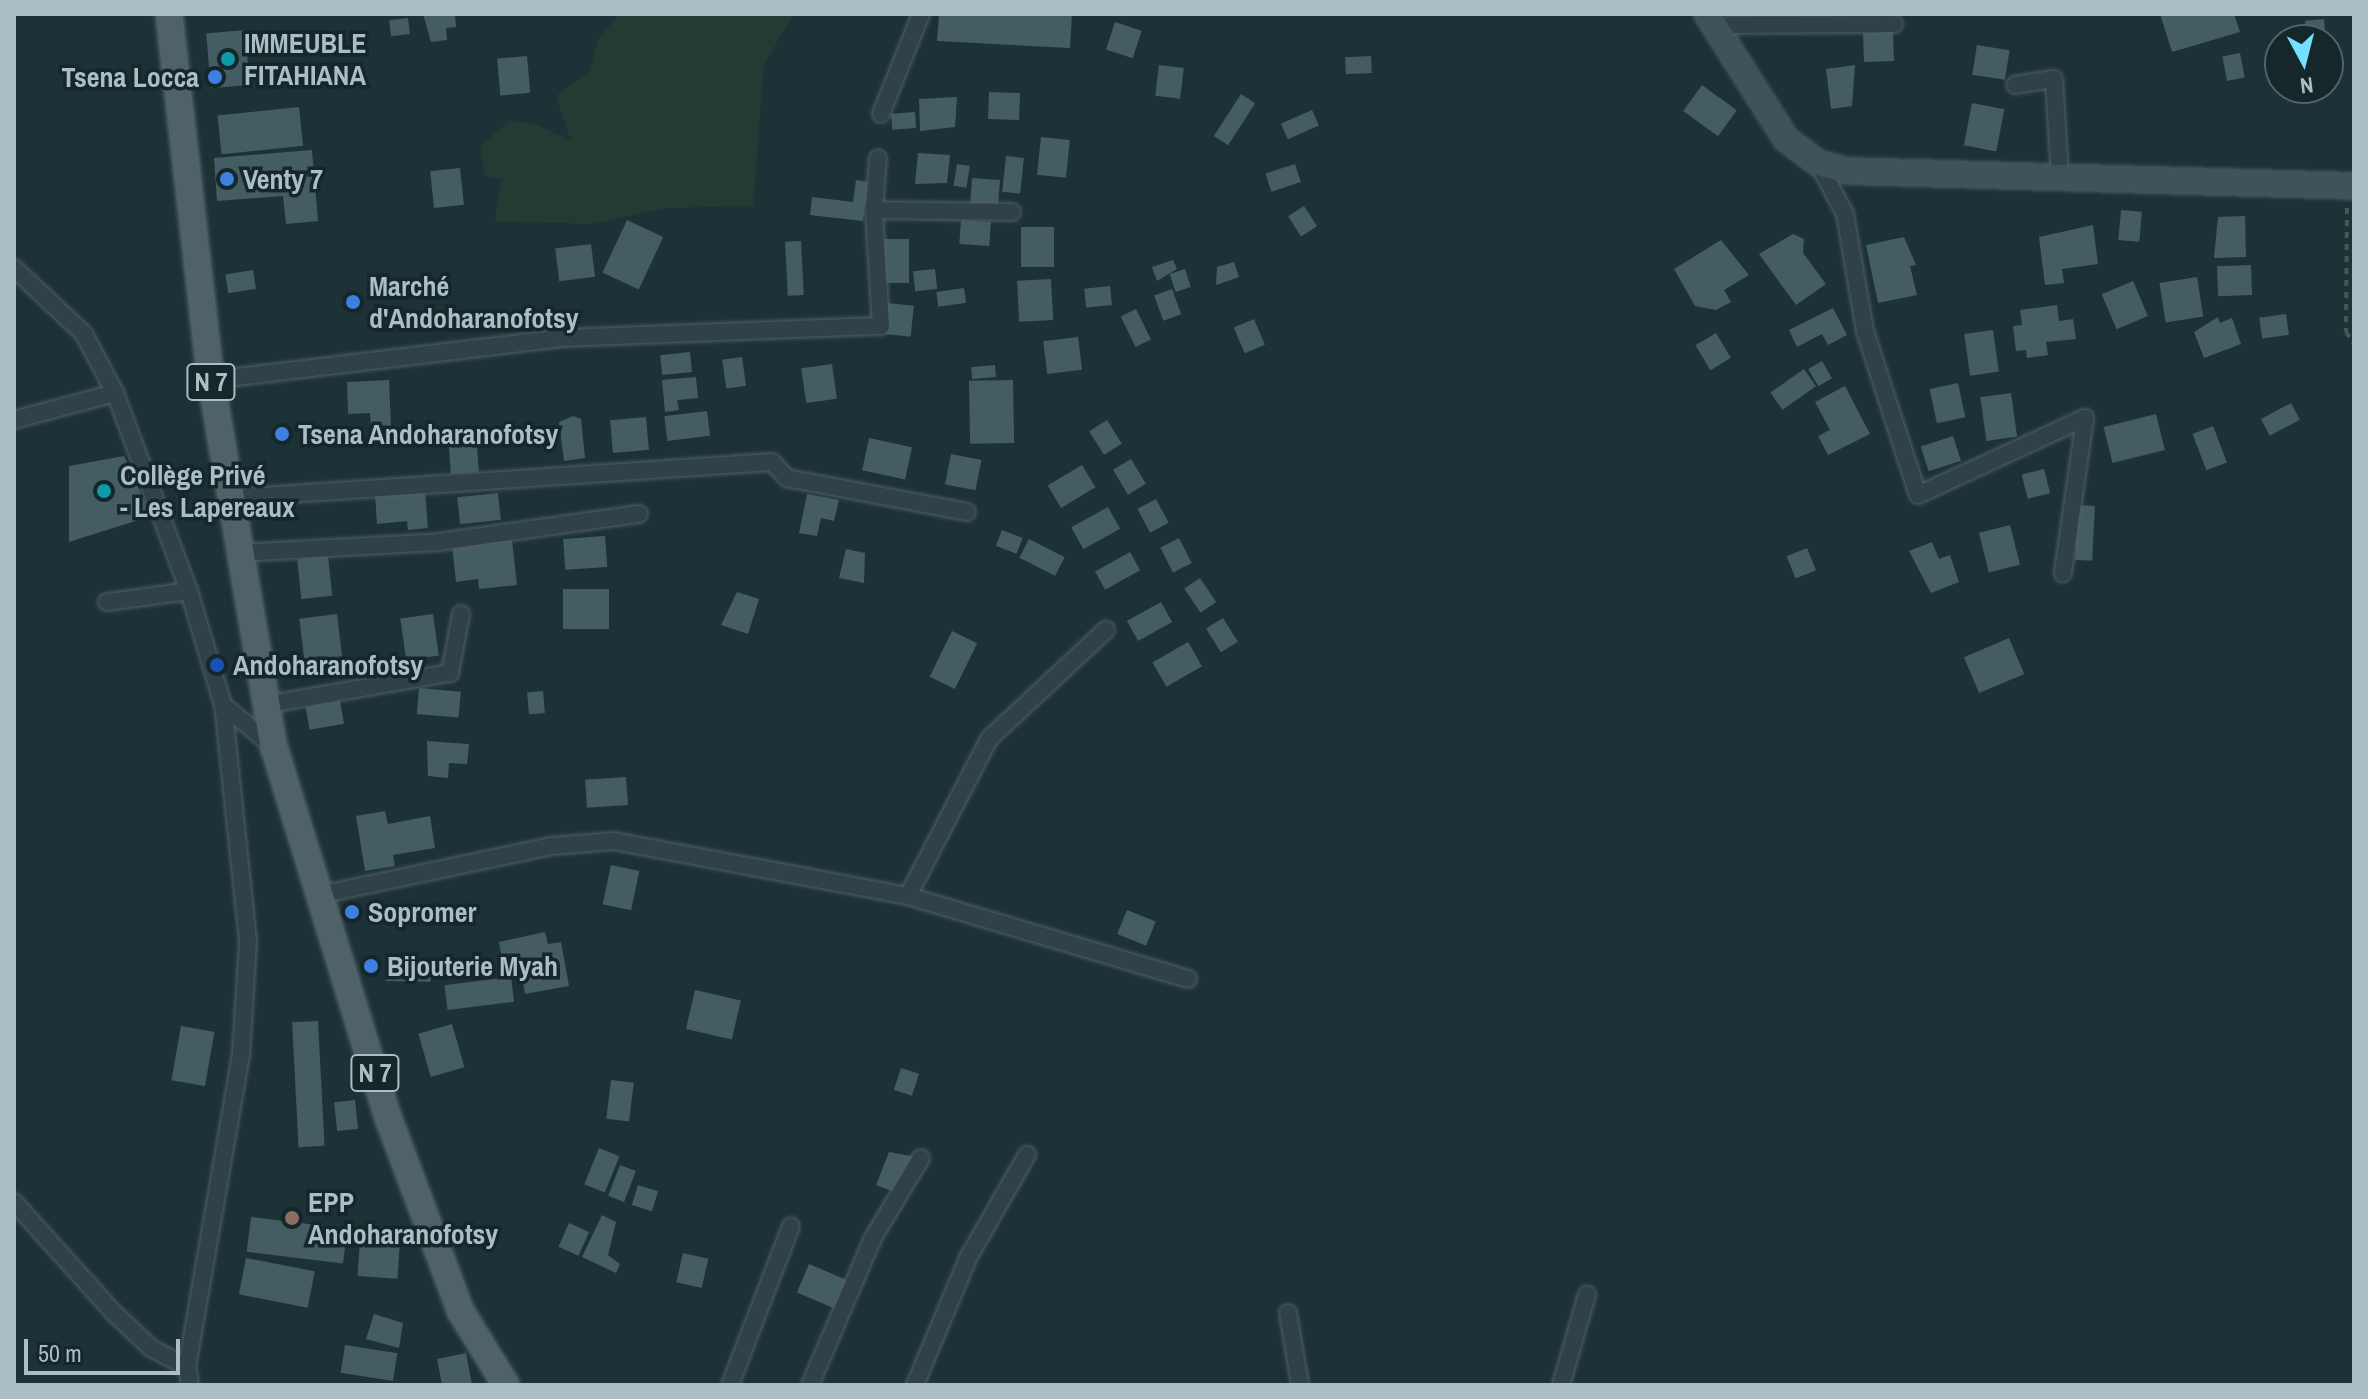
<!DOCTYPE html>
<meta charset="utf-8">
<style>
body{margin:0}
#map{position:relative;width:2368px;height:1399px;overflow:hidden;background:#1d3236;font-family:"Archivo Narrow",sans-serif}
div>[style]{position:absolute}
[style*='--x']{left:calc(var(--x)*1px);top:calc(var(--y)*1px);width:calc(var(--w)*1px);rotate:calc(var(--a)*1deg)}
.green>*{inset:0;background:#223c33}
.building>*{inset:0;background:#445d63;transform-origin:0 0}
.path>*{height:4px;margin-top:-2px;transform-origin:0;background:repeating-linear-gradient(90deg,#405953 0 6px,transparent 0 12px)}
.roads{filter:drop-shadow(0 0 2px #4e6065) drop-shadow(0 0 2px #4e6065)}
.street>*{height:16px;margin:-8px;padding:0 8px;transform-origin:8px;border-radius:8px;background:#304247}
.secondary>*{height:24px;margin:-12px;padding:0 12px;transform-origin:12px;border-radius:12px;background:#3e535a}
.primary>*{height:26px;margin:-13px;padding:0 13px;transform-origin:13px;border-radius:13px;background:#4e6268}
.dots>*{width:22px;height:22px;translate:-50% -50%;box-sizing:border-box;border:4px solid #16272b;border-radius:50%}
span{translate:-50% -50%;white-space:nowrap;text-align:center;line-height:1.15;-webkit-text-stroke:7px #16272b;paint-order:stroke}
.shield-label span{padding:2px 6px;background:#16272b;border:2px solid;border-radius:6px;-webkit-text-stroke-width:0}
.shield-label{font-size:26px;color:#aabec5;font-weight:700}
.poi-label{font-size:28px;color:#aabec5;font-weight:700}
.left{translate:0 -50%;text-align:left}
.right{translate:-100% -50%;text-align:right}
.frame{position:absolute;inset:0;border:16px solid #aabec5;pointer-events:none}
.north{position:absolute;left:2264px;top:24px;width:80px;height:80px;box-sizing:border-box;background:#16272b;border:2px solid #516369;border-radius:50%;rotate:173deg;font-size:22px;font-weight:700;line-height:32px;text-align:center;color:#aabec5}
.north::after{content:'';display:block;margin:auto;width:28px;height:36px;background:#74dfff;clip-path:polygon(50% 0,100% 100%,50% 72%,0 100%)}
.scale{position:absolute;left:24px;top:1339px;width:156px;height:36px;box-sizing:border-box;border:4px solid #aabec5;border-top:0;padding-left:10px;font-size:24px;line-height:28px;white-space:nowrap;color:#aabec5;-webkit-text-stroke:6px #16272b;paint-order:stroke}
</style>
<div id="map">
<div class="green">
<div style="clip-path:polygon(620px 14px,794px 14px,764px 64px,753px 206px,665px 208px,592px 224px,495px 221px,501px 179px,485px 176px,480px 146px,509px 121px,534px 124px,571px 140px,556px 96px,590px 71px,598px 39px)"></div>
</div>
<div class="building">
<div style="clip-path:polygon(423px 14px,455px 14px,456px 27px,446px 28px,447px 40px,431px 42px)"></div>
<div style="clip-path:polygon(939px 14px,1072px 14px,1070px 48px,937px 41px)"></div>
<div style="clip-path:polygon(2160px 14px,2234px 14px,2240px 32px,2172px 52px)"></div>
<div style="left:408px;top:18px;width:16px;height:19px;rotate:83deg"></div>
<div style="left:2324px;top:19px;width:21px;height:19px;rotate:85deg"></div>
<div style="left:1115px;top:22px;width:28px;height:29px;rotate:18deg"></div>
<div style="left:245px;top:30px;width:55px;height:39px;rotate:85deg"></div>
<div style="left:1893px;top:32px;width:29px;height:30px;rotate:88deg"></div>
<div style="left:1977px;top:45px;width:33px;height:30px;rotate:9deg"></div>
<div style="left:2240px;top:53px;width:25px;height:18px;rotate:79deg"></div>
<div style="left:527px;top:56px;width:37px;height:30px;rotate:85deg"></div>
<div style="left:1371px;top:56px;width:17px;height:26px;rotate:87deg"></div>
<div style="left:1159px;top:65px;width:25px;height:31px;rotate:7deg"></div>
<div style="clip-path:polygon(1855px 65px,1852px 106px,1831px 109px,1826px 69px)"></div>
<div style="left:1702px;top:85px;width:43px;height:32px;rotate:36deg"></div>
<div style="left:989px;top:92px;width:31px;height:27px;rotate:2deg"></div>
<div style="left:1241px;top:94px;width:17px;height:50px;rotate:33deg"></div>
<div style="clip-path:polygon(957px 97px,955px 127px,920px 131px,919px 99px)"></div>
<div style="left:1972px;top:103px;width:33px;height:43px;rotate:11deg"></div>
<div style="left:299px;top:107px;width:39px;height:82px;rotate:84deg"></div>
<div style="left:1312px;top:110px;width:17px;height:34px;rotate:66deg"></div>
<div style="left:915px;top:112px;width:16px;height:24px;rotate:86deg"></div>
<div style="left:1041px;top:137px;width:29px;height:38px;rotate:6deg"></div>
<div style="clip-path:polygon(312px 150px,318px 221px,286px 224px,283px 196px,217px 201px,214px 158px)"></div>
<div style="clip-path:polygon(918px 153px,950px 155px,947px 183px,915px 184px)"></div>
<div style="left:1006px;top:156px;width:18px;height:36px;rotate:6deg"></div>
<div style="left:957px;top:164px;width:13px;height:22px;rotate:9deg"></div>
<div style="left:1295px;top:164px;width:19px;height:31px;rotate:72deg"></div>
<div style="left:460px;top:168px;width:37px;height:30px;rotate:84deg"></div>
<div style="left:972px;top:178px;width:28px;height:30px;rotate:4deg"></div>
<div style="clip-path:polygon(856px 180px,868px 182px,863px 221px,810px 215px,812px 197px,853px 202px)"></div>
<div style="left:1304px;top:206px;width:24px;height:19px;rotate:57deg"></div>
<div style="left:2121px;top:210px;width:21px;height:30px;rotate:5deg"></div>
<div style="clip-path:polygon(2245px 216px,2246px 257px,2214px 258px,2218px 217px)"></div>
<div style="left:627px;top:220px;width:40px;height:58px;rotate:25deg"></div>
<div style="left:961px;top:220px;width:30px;height:24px;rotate:4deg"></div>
<div style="clip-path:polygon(2093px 225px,2098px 264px,2062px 269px,2064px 283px,2045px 285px,2039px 237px)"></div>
<div style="left:1021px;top:227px;width:33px;height:40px"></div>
<div style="clip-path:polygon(1793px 234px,1804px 239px,1803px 253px,1826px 284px,1796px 305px,1759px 254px)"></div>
<div style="clip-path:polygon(1904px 237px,1916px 265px,1910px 266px,1917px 295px,1878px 303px,1866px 245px)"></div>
<div style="left:883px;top:239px;width:26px;height:44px"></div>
<div style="clip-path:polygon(1721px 240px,1749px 275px,1724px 290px,1731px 302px,1716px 310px,1695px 306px,1674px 269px)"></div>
<div style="left:801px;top:241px;width:54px;height:16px;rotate:87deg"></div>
<div style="left:591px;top:244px;width:33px;height:36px;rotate:83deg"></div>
<div style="clip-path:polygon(1173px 260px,1177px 269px,1157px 281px,1152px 267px)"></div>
<div style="clip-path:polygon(1234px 262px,1239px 277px,1216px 285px,1217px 267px)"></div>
<div style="left:2251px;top:265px;width:30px;height:34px;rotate:88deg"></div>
<div style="left:935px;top:269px;width:20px;height:22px;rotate:84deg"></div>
<div style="left:1185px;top:269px;width:19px;height:16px;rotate:72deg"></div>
<div style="left:253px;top:270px;width:19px;height:28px;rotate:81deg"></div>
<div style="left:2197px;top:277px;width:40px;height:38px;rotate:81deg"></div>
<div style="left:1051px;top:279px;width:41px;height:34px;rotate:87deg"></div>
<div style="left:2133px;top:281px;width:38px;height:34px;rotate:67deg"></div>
<div style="left:1110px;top:286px;width:19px;height:26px;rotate:84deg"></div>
<div style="left:964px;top:288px;width:15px;height:28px;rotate:82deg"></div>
<div style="left:1172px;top:289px;width:27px;height:19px;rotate:70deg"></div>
<div style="left:887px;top:303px;width:27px;height:31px;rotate:6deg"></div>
<div style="clip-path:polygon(2057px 305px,2059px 321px,2073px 319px,2076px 339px,2046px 342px,2048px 355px,2027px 358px,2026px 350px,2016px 351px,2013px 326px,2022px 325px,2020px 310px)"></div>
<div style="clip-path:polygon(1833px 308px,1847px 335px,1828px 345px,1822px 334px,1797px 347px,1789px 330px)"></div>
<div style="left:1136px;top:309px;width:34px;height:17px;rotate:64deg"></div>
<div style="left:2286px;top:314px;width:21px;height:27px;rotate:82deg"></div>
<div style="clip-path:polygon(2218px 317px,2220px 323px,2232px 318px,2241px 344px,2204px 358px,2194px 332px)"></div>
<div style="left:1254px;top:319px;width:28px;height:22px;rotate:67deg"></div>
<div style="left:1993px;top:330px;width:42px;height:29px;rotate:82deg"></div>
<div style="left:1716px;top:333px;width:29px;height:24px;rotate:59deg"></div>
<div style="left:1078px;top:337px;width:33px;height:35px;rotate:83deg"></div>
<div style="left:690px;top:352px;width:20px;height:30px;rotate:84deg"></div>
<div style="left:742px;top:357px;width:29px;height:20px;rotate:82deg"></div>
<div style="left:1822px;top:361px;width:20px;height:16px;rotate:60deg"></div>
<div style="left:832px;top:364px;width:35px;height:31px;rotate:82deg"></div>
<div style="left:995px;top:365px;width:12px;height:24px;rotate:85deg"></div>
<div style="left:1804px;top:369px;width:21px;height:41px;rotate:55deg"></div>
<div style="clip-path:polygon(696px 377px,698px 398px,677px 400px,679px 410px,665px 412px,662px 380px)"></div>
<div style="clip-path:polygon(389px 380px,391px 426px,371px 427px,370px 413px,348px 414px,347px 382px)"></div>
<div style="left:1013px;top:380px;width:63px;height:44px;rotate:89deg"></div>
<div style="left:1958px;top:383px;width:35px;height:29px;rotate:78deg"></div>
<div style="clip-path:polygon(1845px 386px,1870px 434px,1828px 455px,1818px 436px,1830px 430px,1815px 402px)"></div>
<div style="left:2011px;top:393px;width:44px;height:31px;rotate:82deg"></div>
<div style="left:2291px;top:403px;width:19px;height:34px;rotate:62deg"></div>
<div style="left:707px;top:411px;width:25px;height:43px;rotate:83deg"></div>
<div style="left:2156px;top:414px;width:37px;height:54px;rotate:76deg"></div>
<div style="clip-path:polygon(573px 416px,581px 419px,585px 458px,564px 461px,559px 422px)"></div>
<div style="left:646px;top:417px;width:33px;height:36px;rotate:85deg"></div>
<div style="left:1107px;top:420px;width:28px;height:21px;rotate:58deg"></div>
<div style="left:2213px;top:426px;width:39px;height:22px;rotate:69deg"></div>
<div style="left:476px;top:433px;width:39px;height:28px;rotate:86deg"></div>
<div style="left:1953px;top:436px;width:26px;height:34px;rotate:72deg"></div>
<div style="left:869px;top:438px;width:44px;height:33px;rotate:12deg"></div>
<div style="left:951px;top:454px;width:31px;height:31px;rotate:11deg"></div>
<div style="clip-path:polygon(124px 456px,151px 516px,69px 542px,69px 466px)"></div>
<div style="left:1131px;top:459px;width:29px;height:21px;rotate:59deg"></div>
<div style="left:1082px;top:465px;width:26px;height:40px;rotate:59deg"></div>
<div style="left:2044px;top:469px;width:25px;height:23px;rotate:76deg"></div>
<div style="clip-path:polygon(425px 490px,428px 528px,408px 530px,407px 521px,377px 524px,375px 494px)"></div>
<div style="left:498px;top:493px;width:27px;height:41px;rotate:84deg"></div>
<div style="clip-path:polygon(807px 494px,839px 500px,834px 521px,821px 518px,817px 536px,799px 533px)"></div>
<div style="left:1156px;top:499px;width:27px;height:21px;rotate:62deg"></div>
<div style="left:2078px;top:505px;width:17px;height:55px;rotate:3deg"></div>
<div style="left:1108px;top:507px;width:25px;height:42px;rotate:61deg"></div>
<div style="left:2010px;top:525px;width:41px;height:32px;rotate:76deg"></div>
<div style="left:1002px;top:530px;width:22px;height:17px;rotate:21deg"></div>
<div style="left:605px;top:536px;width:31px;height:42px;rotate:86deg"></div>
<div style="left:1179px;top:538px;width:28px;height:21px;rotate:63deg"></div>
<div style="left:1029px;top:539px;width:40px;height:21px;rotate:27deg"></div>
<div style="clip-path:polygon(512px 540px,517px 585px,479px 589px,478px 579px,456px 582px,452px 545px)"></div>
<div style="clip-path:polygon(1932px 542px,1939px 559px,1950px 555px,1959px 582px,1931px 593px,1909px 551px)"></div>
<div style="left:1807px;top:548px;width:24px;height:22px;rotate:68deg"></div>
<div style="clip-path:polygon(846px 549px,865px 553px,864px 583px,839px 578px)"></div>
<div style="left:1130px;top:552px;width:21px;height:40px;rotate:61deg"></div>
<div style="left:328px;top:556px;width:40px;height:31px;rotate:84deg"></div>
<div style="left:1200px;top:578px;width:29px;height:19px;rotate:56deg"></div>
<div style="left:609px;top:589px;width:40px;height:46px;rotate:90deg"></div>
<div style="clip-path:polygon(737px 592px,759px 599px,748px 634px,721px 625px)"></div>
<div style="left:1161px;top:602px;width:23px;height:39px;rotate:61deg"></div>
<div style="left:337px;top:614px;width:52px;height:38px;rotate:83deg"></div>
<div style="left:433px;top:614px;width:42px;height:33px;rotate:82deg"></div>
<div style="left:1223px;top:618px;width:28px;height:20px;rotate:58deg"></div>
<div style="left:952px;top:631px;width:28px;height:51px;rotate:26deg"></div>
<div style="left:2009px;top:638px;width:39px;height:49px;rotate:67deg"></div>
<div style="left:1188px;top:642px;width:28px;height:41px;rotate:60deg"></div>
<div style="left:419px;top:688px;width:42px;height:26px;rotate:5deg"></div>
<div style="left:543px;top:691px;width:22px;height:16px;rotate:85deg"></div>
<div style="left:340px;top:701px;width:23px;height:35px;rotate:80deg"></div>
<div style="clip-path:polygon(427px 741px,469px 744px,467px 764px,449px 763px,448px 778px,428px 776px)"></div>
<div style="left:626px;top:777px;width:28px;height:41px;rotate:86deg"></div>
<div style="clip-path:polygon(385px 811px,388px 824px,430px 816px,435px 848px,393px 855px,395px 866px,365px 871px,356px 816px)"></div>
<div style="left:611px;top:865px;width:29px;height:40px;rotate:12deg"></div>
<div style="left:1127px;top:910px;width:31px;height:26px;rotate:22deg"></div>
<div style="clip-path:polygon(545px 932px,548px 944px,561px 942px,569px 986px,525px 994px,521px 973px,545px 968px,543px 957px,503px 965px,499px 942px)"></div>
<div style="left:386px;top:958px;width:45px;height:23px;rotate:1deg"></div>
<div style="left:511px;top:977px;width:25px;height:67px;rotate:83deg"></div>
<div style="left:695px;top:990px;width:47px;height:40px;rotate:13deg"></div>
<div style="left:318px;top:1021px;width:125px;height:26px;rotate:87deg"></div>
<div style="left:452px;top:1024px;width:45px;height:35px;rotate:74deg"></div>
<div style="left:181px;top:1026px;width:34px;height:55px;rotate:10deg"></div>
<div style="left:901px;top:1068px;width:19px;height:23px;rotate:18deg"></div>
<div style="left:611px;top:1080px;width:23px;height:39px;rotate:7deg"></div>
<div style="left:355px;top:1100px;width:29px;height:21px;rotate:84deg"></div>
<div style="left:599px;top:1148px;width:22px;height:39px;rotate:22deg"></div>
<div style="clip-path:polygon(889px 1152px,912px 1156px,897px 1193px,876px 1185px)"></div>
<div style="left:620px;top:1165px;width:17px;height:33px;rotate:21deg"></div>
<div style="left:638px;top:1185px;width:21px;height:21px;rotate:17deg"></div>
<div style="clip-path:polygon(602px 1215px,616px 1222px,608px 1255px,620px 1264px,616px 1273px,582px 1257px)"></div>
<div style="left:251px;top:1217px;width:97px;height:35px;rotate:7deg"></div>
<div style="left:569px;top:1223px;width:22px;height:26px;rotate:24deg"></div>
<div style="left:361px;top:1226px;width:40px;height:50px;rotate:4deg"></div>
<div style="left:683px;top:1253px;width:26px;height:30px;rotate:13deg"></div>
<div style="left:246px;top:1258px;width:70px;height:37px;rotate:11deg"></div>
<div style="left:809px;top:1264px;width:43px;height:31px;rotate:23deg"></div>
<div style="clip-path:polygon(374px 1314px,403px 1323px,399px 1348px,366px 1339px)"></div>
<div style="left:345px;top:1345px;width:53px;height:28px;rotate:9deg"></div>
<div style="clip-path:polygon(466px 1353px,472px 1385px,442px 1385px,437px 1359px)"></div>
</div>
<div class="path">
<div style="--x:2347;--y:208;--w:124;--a:90.5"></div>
<div style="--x:2346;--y:332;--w:14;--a:56"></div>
</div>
<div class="roads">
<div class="street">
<div style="--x:1717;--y:19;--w:7;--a:117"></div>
<div style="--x:1714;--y:25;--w:180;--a:-0.3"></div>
<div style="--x:2015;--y:85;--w:39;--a:-9"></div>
<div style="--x:2054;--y:79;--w:99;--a:86.5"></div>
<div style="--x:881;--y:114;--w:108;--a:-68.2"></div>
<div style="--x:1818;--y:163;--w:58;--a:62.1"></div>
<div style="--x:1845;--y:214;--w:119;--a:80.3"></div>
<div style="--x:1865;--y:331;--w:172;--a:72.1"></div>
<div style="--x:1918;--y:495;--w:184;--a:-24.8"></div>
<div style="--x:2085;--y:418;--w:157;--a:98.1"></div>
<div style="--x:874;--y:210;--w:138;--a:0.8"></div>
<div style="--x:14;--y:268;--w:96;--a:43.3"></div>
<div style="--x:84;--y:334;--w:67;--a:62.3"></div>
<div style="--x:115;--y:393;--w:211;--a:69.5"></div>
<div style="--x:189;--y:591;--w:119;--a:73.4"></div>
<div style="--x:223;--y:705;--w:66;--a:39.5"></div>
<div style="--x:211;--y:380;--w:355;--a:-6.8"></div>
<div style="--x:564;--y:338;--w:317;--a:-2.2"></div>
<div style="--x:881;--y:326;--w:116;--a:-93.5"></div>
<div style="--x:874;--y:210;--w:52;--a:-85.6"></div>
<div style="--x:14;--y:420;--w:105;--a:-15"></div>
<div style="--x:231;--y:498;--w:542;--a:-3.81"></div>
<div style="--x:772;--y:462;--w:22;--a:47"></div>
<div style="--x:787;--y:478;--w:183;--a:10.7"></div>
<div style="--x:238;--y:553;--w:201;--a:-3.1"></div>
<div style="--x:439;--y:542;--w:202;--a:-8"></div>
<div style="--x:107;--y:602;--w:83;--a:-7.6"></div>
<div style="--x:264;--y:705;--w:189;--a:-9.8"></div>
<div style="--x:450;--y:673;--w:60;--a:-79.4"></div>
<div style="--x:319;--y:895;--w:238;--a:-11.9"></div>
<div style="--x:552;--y:846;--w:62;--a:-4.6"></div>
<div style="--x:614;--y:841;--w:299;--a:10.6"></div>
<div style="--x:908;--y:896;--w:292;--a:16.5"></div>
<div style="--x:908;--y:896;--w:177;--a:-62.7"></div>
<div style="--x:989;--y:739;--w:160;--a:-43"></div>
<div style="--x:14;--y:1202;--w:147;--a:48"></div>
<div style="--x:112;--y:1311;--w:54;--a:43.5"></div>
<div style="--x:151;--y:1348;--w:41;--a:27.8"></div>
<div style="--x:1288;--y:1313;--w:73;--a:80.5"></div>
<div style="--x:190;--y:1385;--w:18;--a:-99"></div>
<div style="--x:187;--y:1367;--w:317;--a:-80.2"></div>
<div style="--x:241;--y:1055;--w:114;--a:-86.5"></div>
<div style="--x:248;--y:941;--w:237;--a:-96"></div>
<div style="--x:730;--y:1385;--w:170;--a:-69"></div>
<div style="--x:810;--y:1385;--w:160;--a:-66.8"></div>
<div style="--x:873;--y:1238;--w:93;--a:-59"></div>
<div style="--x:915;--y:1385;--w:138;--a:-67.3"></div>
<div style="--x:968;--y:1258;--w:119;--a:-60.2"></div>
<div style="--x:1561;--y:1385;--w:94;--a:-73.9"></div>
</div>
<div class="secondary">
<div style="--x:1707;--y:14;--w:148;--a:57.7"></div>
<div style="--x:1786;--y:139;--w:40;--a:37"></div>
<div style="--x:1818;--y:163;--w:30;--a:15"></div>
<div style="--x:1847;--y:171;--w:507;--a:1.69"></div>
</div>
<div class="primary">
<div style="--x:169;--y:14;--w:368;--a:83.5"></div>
<div style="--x:211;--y:380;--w:372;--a:80.3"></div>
<div style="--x:274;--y:747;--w:387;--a:72.9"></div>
<div style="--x:388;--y:1117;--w:208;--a:69.5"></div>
<div style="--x:461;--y:1312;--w:86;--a:58.3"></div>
</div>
</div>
<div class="dots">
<div style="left:228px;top:59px;background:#0f9aa8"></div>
<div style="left:215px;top:77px;background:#3f7fe0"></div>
<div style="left:227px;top:179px;background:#3f7fe0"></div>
<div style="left:353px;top:302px;background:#3f7fe0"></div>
<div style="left:282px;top:434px;background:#3f7fe0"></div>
<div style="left:104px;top:491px;background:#0f9aa8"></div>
<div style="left:217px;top:665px;background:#1a4fb4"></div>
<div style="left:352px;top:912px;background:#3f7fe0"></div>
<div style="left:371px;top:966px;background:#3f7fe0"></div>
<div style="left:292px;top:1218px;background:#8d6e63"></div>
</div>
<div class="shield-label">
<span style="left:211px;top:382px">N 7</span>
<span style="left:375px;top:1073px">N 7</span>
</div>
<div class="poi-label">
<span class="left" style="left:244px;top:59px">IMMEUBLE<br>FITAHIANA</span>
<span class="right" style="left:199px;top:77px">Tsena Locca</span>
<span class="left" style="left:243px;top:179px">Venty 7</span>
<span class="left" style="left:369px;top:302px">Marché<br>d'Andoharanofotsy</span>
<span class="left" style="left:298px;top:434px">Tsena Andoharanofotsy</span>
<span class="left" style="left:120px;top:491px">Collège Privé<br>- Les Lapereaux</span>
<span class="left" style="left:233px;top:665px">Andoharanofotsy</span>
<span class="left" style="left:368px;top:912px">Sopromer</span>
<span class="left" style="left:387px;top:966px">Bijouterie Myah</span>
<span class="left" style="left:308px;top:1218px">EPP<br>Andoharanofotsy</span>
</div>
<div class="frame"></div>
<div class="north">N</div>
<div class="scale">50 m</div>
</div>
